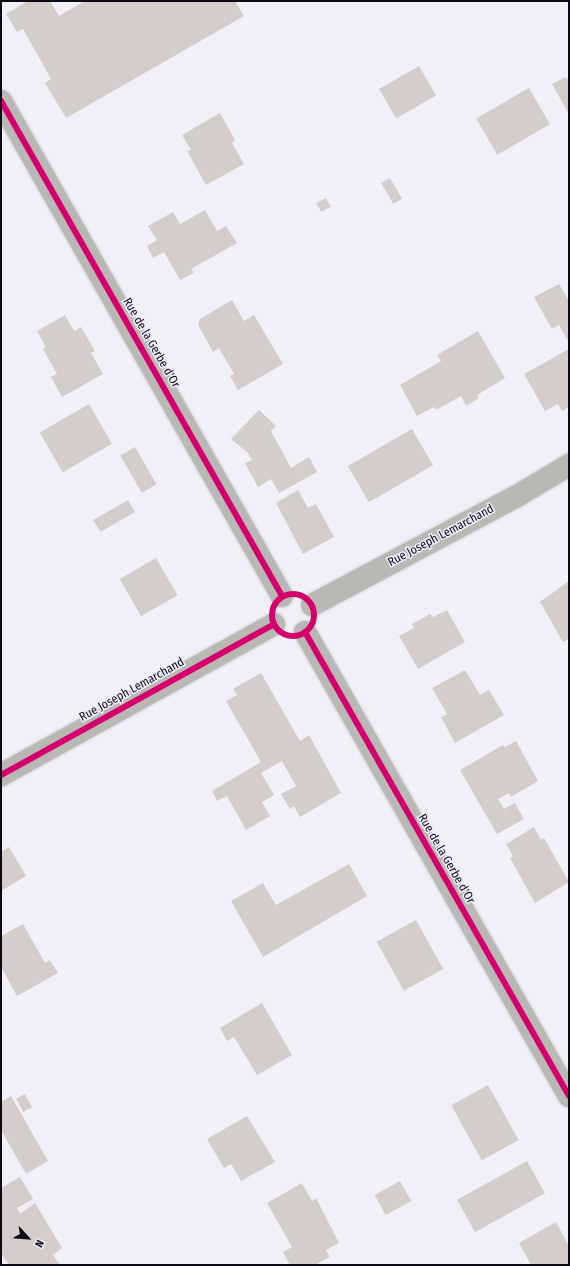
<!DOCTYPE html>
<style>
body{margin:0}
#map{position:relative;width:570px;height:1266px;overflow:hidden;background:#f0f0f6;font-family:"Fira Sans Condensed",sans-serif}
div>[style]{position:absolute}
[style*='--x']{left:calc(var(--x)*1px);top:calc(var(--y)*1px);width:calc(var(--w)*1px);rotate:calc(var(--a)*1deg)}
.building>*{inset:0;background:#d3cecc;transform-origin:0 0}
.roads{filter:drop-shadow(0 0 1px #cdccd1) drop-shadow(0 0 1px #cdccd1)}
.minor>*{height:22px;margin:-11px;padding:0 11px;transform-origin:11px;border-radius:11px;background:#bab8b5}
.cycleway>*{height:6px;margin:-3px;padding:0 3px;transform-origin:3px;border-radius:3px;background:#d6006c}
.cycleway>.ring{margin:-3px;padding:0;box-sizing:content-box;background:none;border:6px solid #d6006c;border-radius:50%}
span{translate:-50% -50%;white-space:nowrap;text-align:center;line-height:1.15;-webkit-text-stroke:3px #eeecfa;paint-order:stroke}
.street-label{font-size:12px;color:#0d0a15}
.frame{position:absolute;inset:0;border:2px solid #0d0a15;pointer-events:none}
.north{position:absolute;left:8px;top:1218px;width:40px;height:40px;-webkit-text-stroke:3px #eeecfa;paint-order:stroke;rotate:116deg;font-size:11px;font-weight:700;line-height:16px;text-align:center;color:#0d0a15}
.north::after{content:'';display:block;margin:auto;width:14px;height:18px;background:#0d0a15;clip-path:polygon(50% 0,100% 100%,50% 72%,0 100%)}
</style>
<div id="map">
<div class="building">
<div style="clip-path:polygon(28px 1px,50px 1px,59px 16px,85px 1px,235px 1px,244px 16px,66px 118px,45px 83px,51px 79px,23px 29px,17px 32px,6px 14px)"></div>
<div style="left:419px;top:66px;width:34px;height:46px;rotate:60deg"></div>
<div style="clip-path:polygon(566px 77px,569px 81px,569px 114px,552px 84px)"></div>
<div style="left:529px;top:88px;width:42px;height:61px;rotate:60deg"></div>
<div style="clip-path:polygon(220px 113px,235px 140px,232px 143px,244px 164px,206px 185px,187px 151px,191px 150px,182px 135px)"></div>
<div style="left:390px;top:178px;width:24px;height:10px;rotate:60deg"></div>
<div style="left:326px;top:198px;width:10px;height:11px;rotate:61deg"></div>
<div style="clip-path:polygon(205px 210px,217px 231px,226px 226px,237px 243px,191px 269px,194px 273px,180px 280px,164px 252px,153px 258px,147px 246px,157px 240px,148px 226px,173px 212px,180px 224px)"></div>
<div style="clip-path:polygon(559px 284px,569px 301px,569px 343px,559px 325px,552px 329px,534px 297px)"></div>
<div style="clip-path:polygon(232px 300px,244px 321px,254px 315px,283px 364px,238px 390px,230px 376px,234px 374px,219px 348px,213px 352px,198px 325px,200px 319px)"></div>
<div style="clip-path:polygon(65px 315px,74px 331px,81px 327px,95px 351px,91px 353px,103px 374px,62px 397px,51px 377px,57px 374px,43px 349px,46px 347px,37px 331px)"></div>
<div style="clip-path:polygon(478px 331px,505px 378px,477px 395px,479px 398px,466px 406px,461px 396px,436px 410px,434px 407px,417px 416px,400px 385px,441px 361px,437px 355px)"></div>
<div style="clip-path:polygon(569px 349px,569px 407px,562px 411px,558px 404px,545px 411px,524px 374px)"></div>
<div style="left:89px;top:404px;width:46px;height:57px;rotate:60deg"></div>
<div style="clip-path:polygon(259px 410px,276px 426px,271px 431px,291px 468px,309px 457px,317px 472px,279px 493px,271px 479px,258px 487px,245px 463px,252px 460px,248px 453px,231px 439px)"></div>
<div style="left:412px;top:429px;width:42px;height:74px;rotate:60deg"></div>
<div style="left:135px;top:447px;width:43px;height:17px;rotate:60deg"></div>
<div style="clip-path:polygon(298px 490px,308px 508px,316px 504px,334px 537px,303px 554px,276px 503px)"></div>
<div style="left:128px;top:500px;width:14px;height:40px;rotate:60deg"></div>
<div style="left:156px;top:558px;width:43px;height:42px;rotate:60deg"></div>
<div style="clip-path:polygon(569px 581px,569px 639px,563px 642px,540px 602px)"></div>
<div style="clip-path:polygon(447px 610px,465px 642px,418px 669px,399px 636px,414px 628px,412px 624px,430px 614px,433px 617px)"></div>
<div style="clip-path:polygon(465px 670px,480px 695px,489px 690px,504px 715px,455px 743px,441px 717px,447px 714px,432px 688px)"></div>
<div style="clip-path:polygon(261px 673px,300px 741px,309px 735px,341px 793px,300px 817px,294px 806px,290px 809px,281px 794px,296px 786px,282px 761px,261px 773px,274px 795px,262px 802px,270px 816px,246px 830px,227px 796px,217px 801px,212px 791px,261px 762px,226px 701px,237px 695px,233px 689px)"></div>
<div style="clip-path:polygon(516px 741px,538px 781px,511px 797px,509px 793px,498px 799px,504px 809px,515px 803px,524px 819px,497px 834px,460px 770px,503px 745px,505px 747px)"></div>
<div style="clip-path:polygon(534px 827px,541px 840px,544px 838px,569px 882px,535px 903px,510px 858px,513px 856px,506px 844px)"></div>
<div style="clip-path:polygon(9px 847px,26px 876px,1px 891px,1px 852px)"></div>
<div style="clip-path:polygon(349px 864px,367px 896px,263px 957px,231px 901px,263px 883px,276px 905px)"></div>
<div style="left:416px;top:920px;width:56px;height:45px;rotate:61deg"></div>
<div style="clip-path:polygon(23px 924px,45px 963px,50px 960px,58px 973px,17px 996px,1px 967px,1px 936px)"></div>
<div style="clip-path:polygon(262px 1003px,292px 1055px,257px 1075px,234px 1037px,227px 1041px,220px 1028px)"></div>
<div style="left:488px;top:1085px;width:63px;height:42px;rotate:61deg"></div>
<div style="left:25px;top:1094px;width:15px;height:10px;rotate:62deg"></div>
<div style="clip-path:polygon(11px 1096px,48px 1161px,26px 1174px,1px 1130px,1px 1102px)"></div>
<div style="clip-path:polygon(247px 1116px,275px 1162px,241px 1181px,231px 1164px,224px 1168px,207px 1139px)"></div>
<div style="left:527px;top:1161px;width:37px;height:80px;rotate:61deg"></div>
<div style="clip-path:polygon(20px 1177px,33px 1199px,17px 1208px,20px 1214px,35px 1203px,62px 1248px,53px 1255px,60px 1265px,9px 1265px,1px 1254px,1px 1188px)"></div>
<div style="left:400px;top:1181px;width:23px;height:29px;rotate:61deg"></div>
<div style="clip-path:polygon(302px 1183px,312px 1201px,316px 1198px,339px 1243px,326px 1250px,330px 1257px,315px 1265px,290px 1265px,283px 1252px,292px 1247px,267px 1203px)"></div>
<div style="clip-path:polygon(556px 1222px,569px 1246px,569px 1265px,531px 1265px,519px 1243px)"></div>
</div>
<div class="roads">
<div class="minor">
<div style="--x:1;--y:101;--w:569;--a:60.42"></div>
<div style="--x:312;--y:605;--w:232;--a:-28"></div>
<div style="--x:517;--y:496;--w:61;--a:-30.8"></div>
<div style="--x:305;--y:632;--w:534;--a:60.36"></div>
<div style="--x:1;--y:775;--w:312;--a:-28.9"></div>
</div>
</div>
<div class="cycleway">
<div style="--x:1;--y:101;--w:569;--a:60.42"></div>
<div class="ring" style="left:272px;top:594px;width:36px;height:36px"></div>
<div style="--x:305;--y:632;--w:534;--a:60.36"></div>
<div style="--x:1;--y:775;--w:312;--a:-28.9"></div>
</div>
<div class="street-label">
<span style="left:151px;top:343px;rotate:60deg">Rue de la Gerbe d'Or</span>
<span style="left:441px;top:536px;rotate:-28deg">Rue Joseph Lemarchand</span>
<span style="left:132px;top:690px;rotate:-29deg">Rue Joseph Lemarchand</span>
<span style="left:446px;top:859px;rotate:60deg">Rue de la Gerbe d'Or</span>
</div>
<div class="frame"></div>
<div class="north">N</div>
</div>
